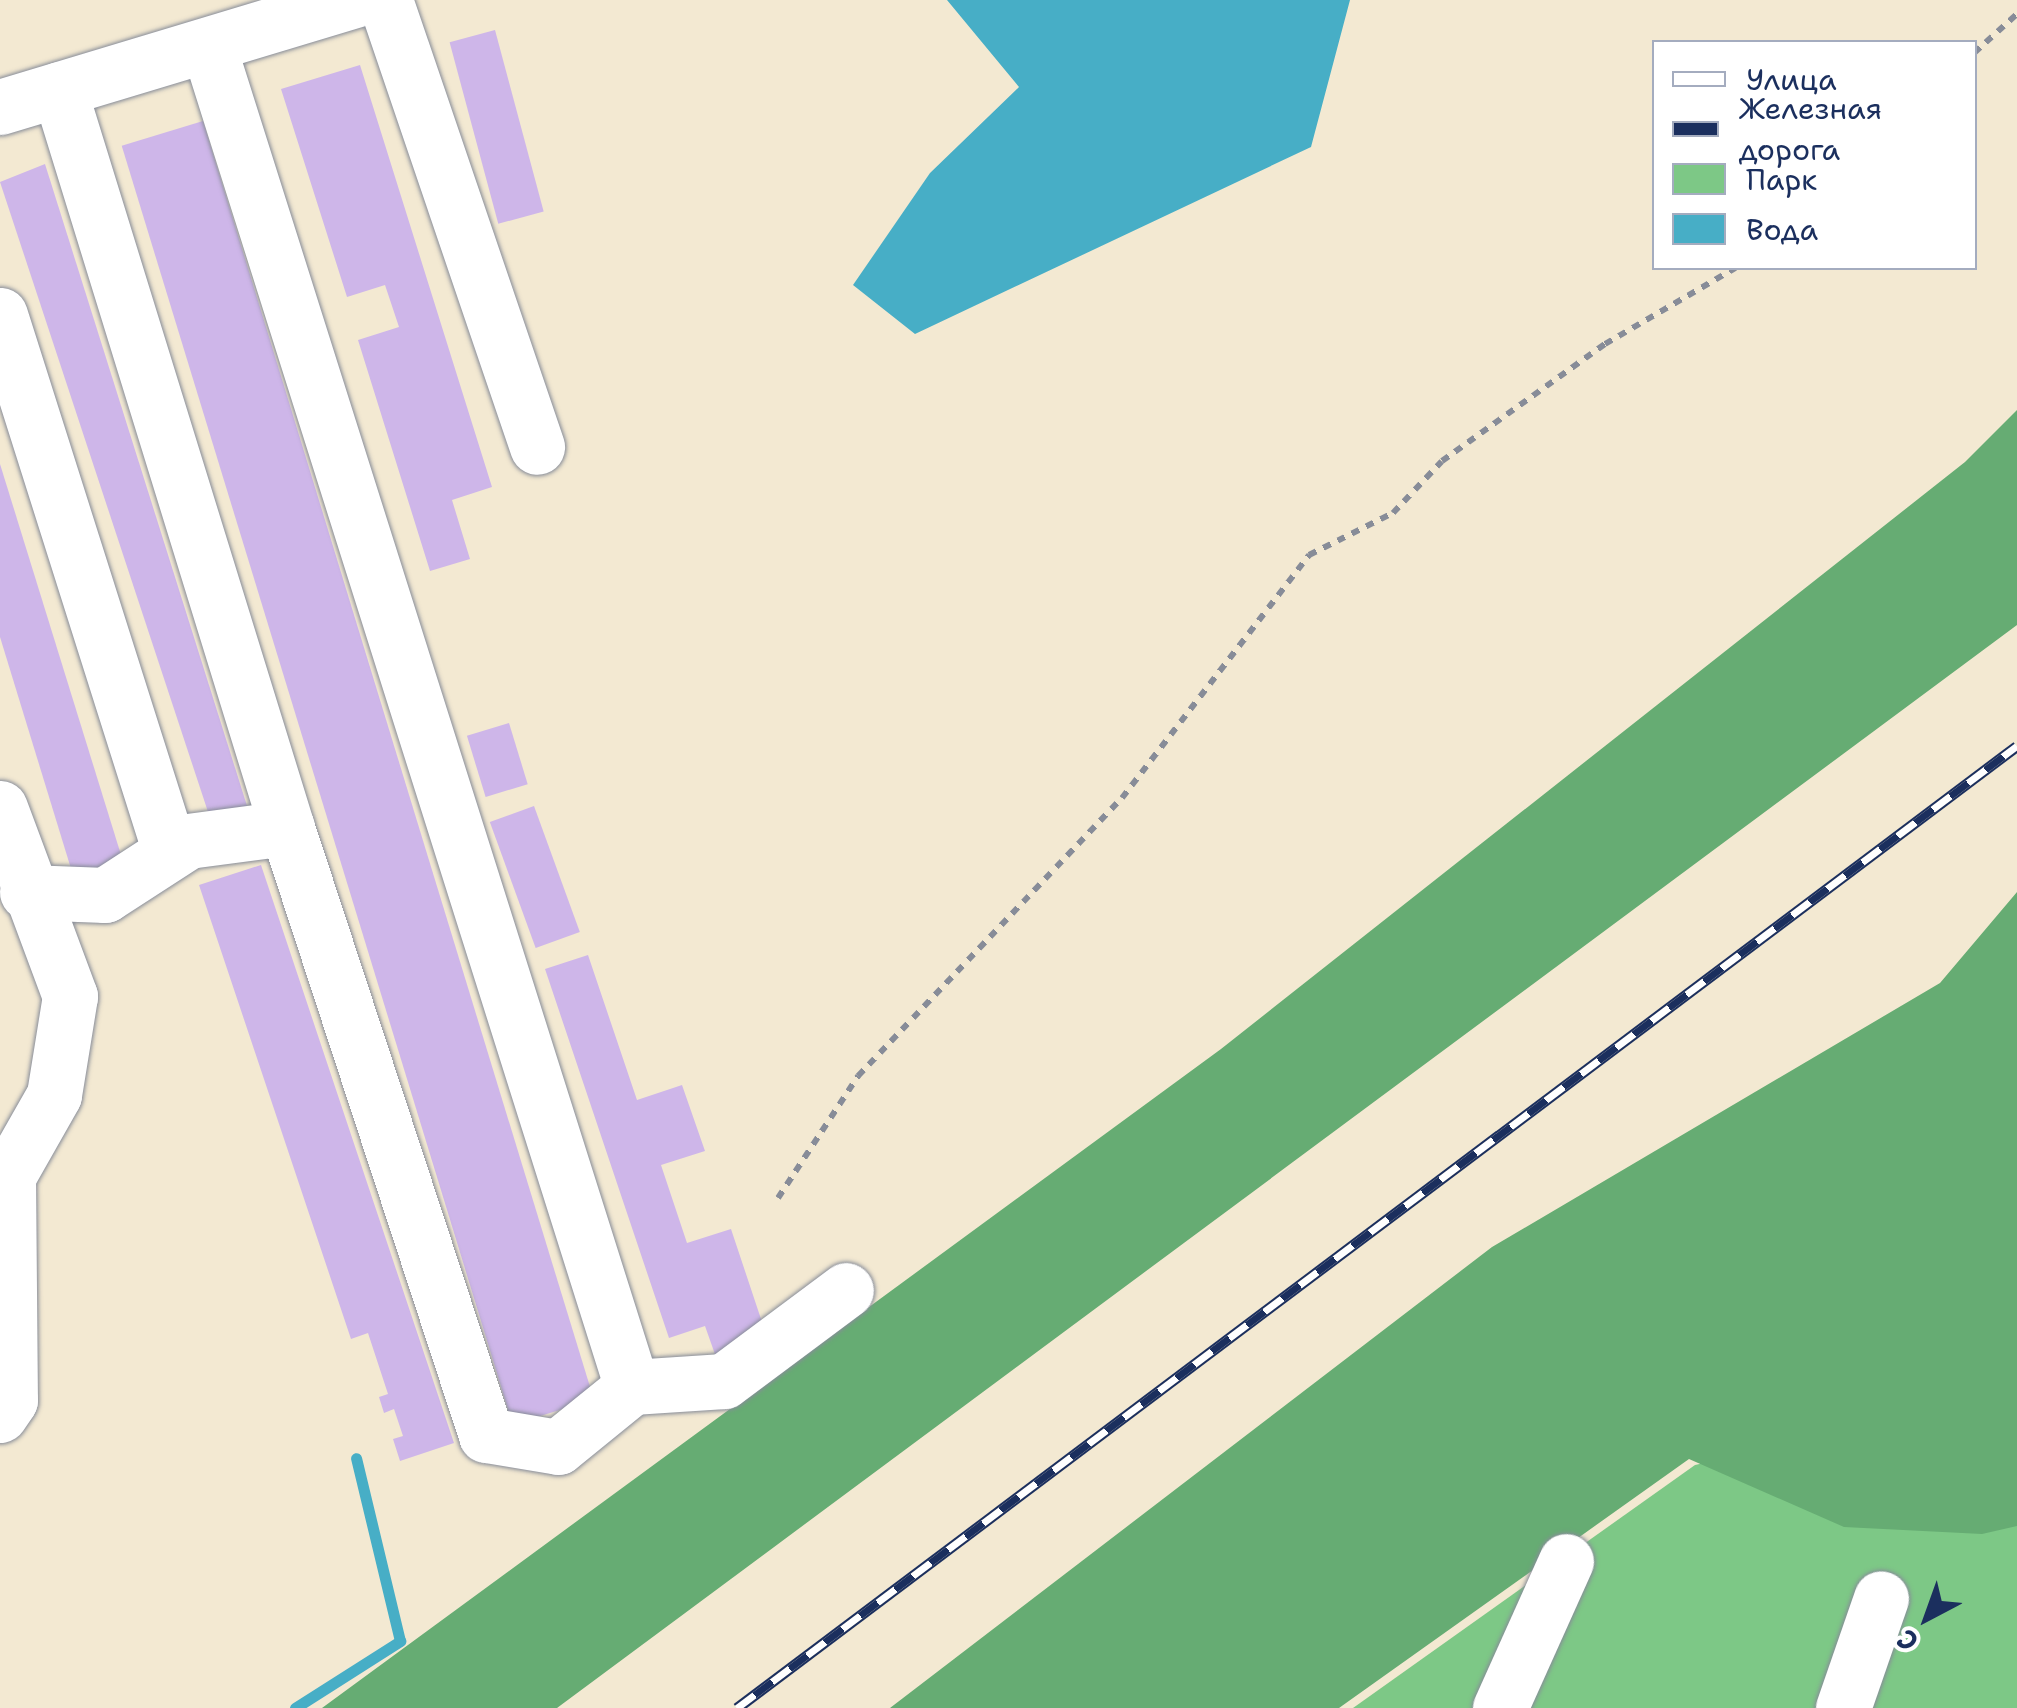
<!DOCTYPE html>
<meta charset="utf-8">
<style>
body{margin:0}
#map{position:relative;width:2017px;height:1708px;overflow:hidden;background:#f3e9d2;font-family:"Shantell Sans",sans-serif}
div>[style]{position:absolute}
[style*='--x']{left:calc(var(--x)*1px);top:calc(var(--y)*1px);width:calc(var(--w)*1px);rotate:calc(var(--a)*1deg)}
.green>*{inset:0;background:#7dc886}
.forest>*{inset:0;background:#66ac73}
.water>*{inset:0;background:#47aec6}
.stream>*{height:11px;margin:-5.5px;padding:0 5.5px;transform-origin:5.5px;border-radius:5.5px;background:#47aec6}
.building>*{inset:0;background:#ceb6e9;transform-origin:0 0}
.path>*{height:6px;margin-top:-3px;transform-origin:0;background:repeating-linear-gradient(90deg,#878c98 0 8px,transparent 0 16px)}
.roads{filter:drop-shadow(0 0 2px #878c98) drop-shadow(0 0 2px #878c98)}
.minor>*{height:55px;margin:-27.5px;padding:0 27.5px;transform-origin:27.5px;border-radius:27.5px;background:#fff}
.rail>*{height:11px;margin-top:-5.5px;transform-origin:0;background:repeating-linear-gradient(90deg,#fff 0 22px,#1b2f5e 0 44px);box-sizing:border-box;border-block:2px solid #1b2f5e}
span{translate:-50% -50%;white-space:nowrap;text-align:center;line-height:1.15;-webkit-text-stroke:9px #fff;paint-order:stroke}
.legend{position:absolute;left:1652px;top:40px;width:325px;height:230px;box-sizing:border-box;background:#fff;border:2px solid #a4acbf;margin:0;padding:12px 18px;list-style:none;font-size:30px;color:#1b2f5e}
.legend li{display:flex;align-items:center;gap:20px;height:50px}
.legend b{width:50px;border:2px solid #a4acbf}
.north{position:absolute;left:1877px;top:1568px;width:100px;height:100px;-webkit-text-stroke:8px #fff;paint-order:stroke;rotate:221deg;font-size:28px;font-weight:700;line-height:40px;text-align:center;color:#1b2f5e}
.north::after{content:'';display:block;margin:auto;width:35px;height:45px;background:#1b2f5e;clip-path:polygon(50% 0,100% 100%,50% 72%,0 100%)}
</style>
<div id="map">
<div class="green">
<div style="clip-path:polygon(2017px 1394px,2017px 1708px,1353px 1708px,1695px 1465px)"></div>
</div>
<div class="forest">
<div style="clip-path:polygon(2017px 410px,2017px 625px,557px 1708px,322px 1708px,1221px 1049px,1965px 462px)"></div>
<div style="clip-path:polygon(2017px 892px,2017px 1526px,1982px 1534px,1844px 1527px,1689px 1459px,1339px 1708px,890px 1708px,1492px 1247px,1940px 983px)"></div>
</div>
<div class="water">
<div style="clip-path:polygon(947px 0,1350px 0,1311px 147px,915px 334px,853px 285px,930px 173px,1019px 87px)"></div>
</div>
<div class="stream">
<div style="--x:295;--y:1708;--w:125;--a:-32.5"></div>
<div style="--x:400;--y:1641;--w:188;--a:-103.5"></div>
</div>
<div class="building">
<div style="left:495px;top:30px;width:188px;height:47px;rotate:75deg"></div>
<div style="clip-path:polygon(360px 65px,492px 487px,452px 500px,470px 559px,430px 571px,358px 340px,399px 327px,385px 285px,347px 297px,281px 89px)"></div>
<div style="left:203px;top:121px;width:1337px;height:85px;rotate:73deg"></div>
<div style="clip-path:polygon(45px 164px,248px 809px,212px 824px,0 182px)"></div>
<div style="clip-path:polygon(0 464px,126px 871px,76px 885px,0 637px)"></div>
<div style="left:509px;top:723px;width:64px;height:44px;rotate:73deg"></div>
<div style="left:534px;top:806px;width:134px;height:47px;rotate:70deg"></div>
<div style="clip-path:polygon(261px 865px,454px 1443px,400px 1461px,393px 1439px,403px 1436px,394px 1409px,384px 1413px,379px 1397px,388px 1394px,368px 1333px,351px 1339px,199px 885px)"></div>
<div style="clip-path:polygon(588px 955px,637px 1100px,682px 1085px,705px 1151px,661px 1165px,687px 1243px,731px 1229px,769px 1343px,717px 1360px,705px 1326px,669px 1338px,545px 969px)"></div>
</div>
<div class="path">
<div style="--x:1974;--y:53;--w:58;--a:-42.2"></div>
<div style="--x:778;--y:1198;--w:146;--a:-56.7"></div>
<div style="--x:858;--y:1076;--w:383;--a:-46.5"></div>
<div style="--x:1122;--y:798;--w:307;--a:-52.4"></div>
<div style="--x:1309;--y:555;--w:94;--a:-26.6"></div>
<div style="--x:1393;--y:513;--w:71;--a:-46.7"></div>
<div style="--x:1442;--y:461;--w:201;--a:-35.7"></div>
<div style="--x:1605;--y:344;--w:151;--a:-30.3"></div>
</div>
<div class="roads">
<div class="minor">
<div style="--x:385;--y:0;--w:472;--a:71.2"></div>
<div style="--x:208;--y:45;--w:1407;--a:72.47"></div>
<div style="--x:632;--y:1387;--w:95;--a:141"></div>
<div style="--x:558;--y:1447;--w:73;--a:-170.5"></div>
<div style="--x:486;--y:1435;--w:639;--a:-108.15"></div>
<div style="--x:0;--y:107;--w:371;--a:-16.8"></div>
<div style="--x:0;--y:315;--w:563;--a:72.43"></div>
<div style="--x:0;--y:808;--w:201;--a:69.6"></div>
<div style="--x:70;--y:996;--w:100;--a:99.2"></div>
<div style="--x:54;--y:1095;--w:93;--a:119.6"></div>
<div style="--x:8;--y:1176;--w:224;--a:89.5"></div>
<div style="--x:10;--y:1400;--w:18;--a:124"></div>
<div style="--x:27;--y:892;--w:78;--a:2.2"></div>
<div style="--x:105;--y:895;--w:99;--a:-33"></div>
<div style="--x:188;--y:841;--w:100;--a:-7.5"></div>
<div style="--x:287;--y:828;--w:773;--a:-107.15"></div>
<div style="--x:632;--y:1387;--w:92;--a:-3.7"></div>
<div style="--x:724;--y:1381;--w:152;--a:-36.7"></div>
<div style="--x:1500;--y:1708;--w:161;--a:-65.8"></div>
<div style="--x:1843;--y:1708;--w:116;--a:-70.9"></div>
</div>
</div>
<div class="rail">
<div style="--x:737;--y:1708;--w:1601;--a:-36.93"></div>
</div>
<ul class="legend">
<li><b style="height:12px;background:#fff"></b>Улица</li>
<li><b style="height:12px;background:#1b2f5e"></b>Железная дорога</li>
<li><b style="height:28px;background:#7dc886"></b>Парк</li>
<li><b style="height:28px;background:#47aec6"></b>Вода</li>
</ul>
<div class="north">С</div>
</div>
